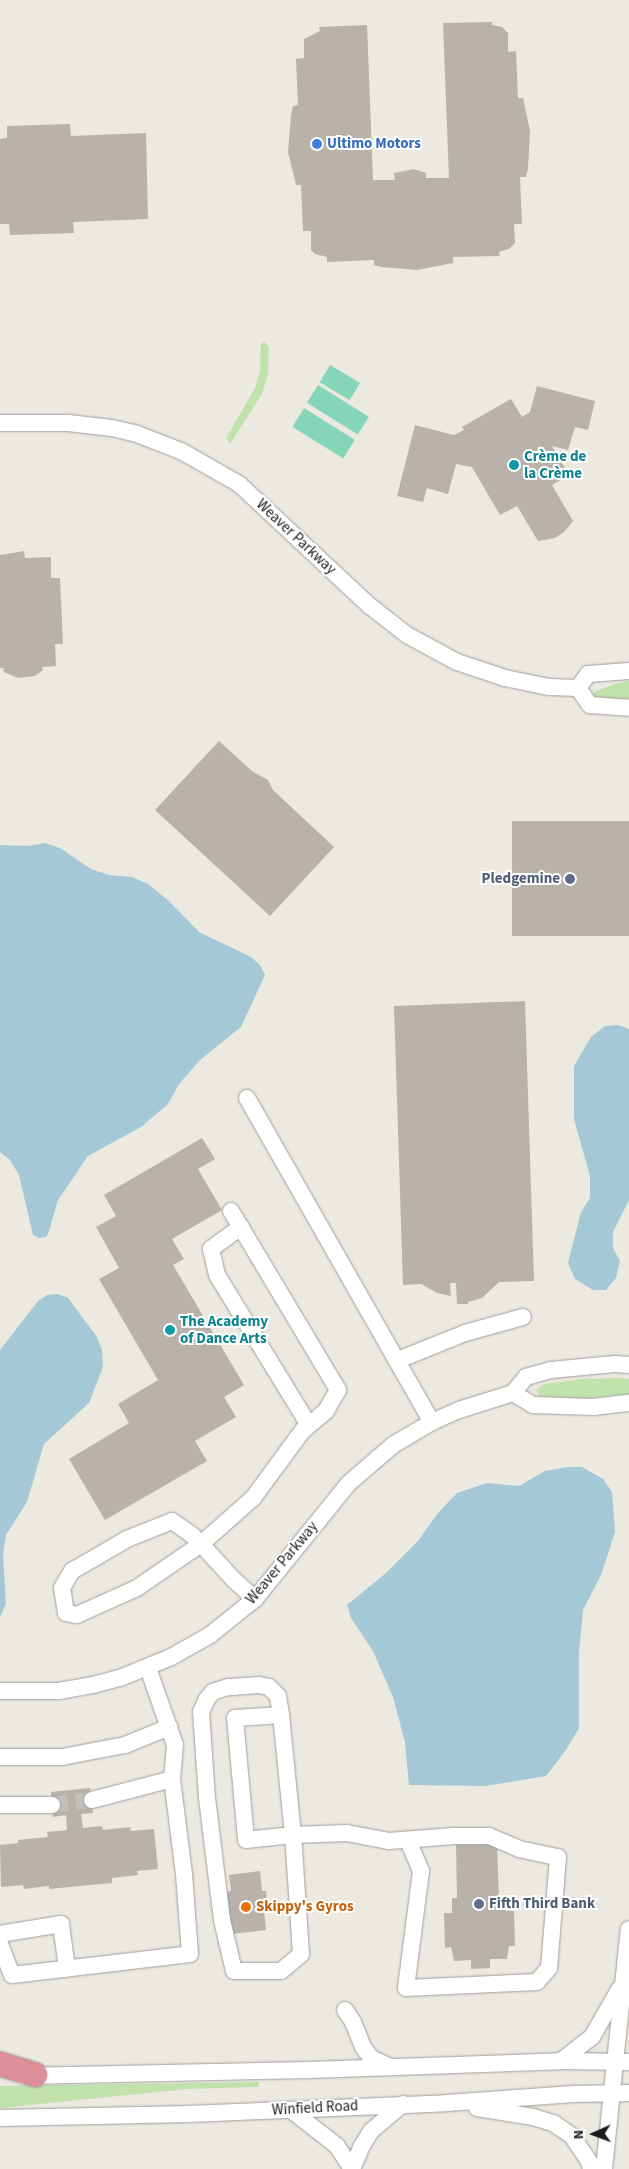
<!DOCTYPE html>
<meta charset="utf-8">
<style>
body{margin:0}
#map{position:relative;width:629px;height:2169px;overflow:hidden;background:#ece9e1;font-family:"Source Sans 3",sans-serif}
div>[style]{position:absolute}
[style*='--x']{left:calc(var(--x)*1px);top:calc(var(--y)*1px);width:calc(var(--w)*1px);rotate:calc(var(--a)*1deg)}
.grass>*{inset:0;background:#c2e2ab}
.pitch>*{inset:0;background:#85d5bb;transform-origin:0 0}
.water>*{inset:0;background:#a5c8d6}
.building>*{inset:0;background:#b8b2ab;transform-origin:0 0}
.minor-tunnel>*{height:16px;margin-top:-8px;transform-origin:0;background:repeating-linear-gradient(90deg,#c2c0b9 0 16px,transparent 0 24px)}
.roads{filter:drop-shadow(0 0 1px #9f9f9f) drop-shadow(0 0 1px #9f9f9f)}
.minor>*{height:16px;margin:-8px;padding:0 8px;transform-origin:8px;border-radius:8px;background:#fff}
.highway>*{height:24px;margin:-12px;padding:0 12px;transform-origin:12px;border-radius:12px;background:#dd8f98}
.dots>*{width:14px;height:14px;translate:-50% -50%;box-sizing:border-box;border:2px solid #fff;border-radius:50%}
span{translate:-50% -50%;white-space:nowrap;text-align:center;line-height:1.15;-webkit-text-stroke:4px #fff;paint-order:stroke}
.shop-label{font-size:15px;color:#366cbe;font-weight:700}
.left{translate:0 -50%;text-align:left}
.culture-label{font-size:15px;color:#0d838f;font-weight:700}
.street-label{font-size:15px;color:#1b1b1b}
.service-label{font-size:15px;color:#4e5e75;font-weight:700}
.right{translate:-100% -50%;text-align:right}
.food-label{font-size:15px;color:#c56008;font-weight:700}
.north{position:absolute;left:569px;top:2109px;width:50px;height:50px;-webkit-text-stroke:4px #fff;paint-order:stroke;rotate:268deg;font-size:14px;font-weight:700;line-height:20px;text-align:center;color:#1b1b1b}
.north::after{content:'';display:block;margin:auto;width:18px;height:22px;background:#1b1b1b;clip-path:polygon(50% 0,100% 100%,50% 72%,0 100%)}
</style>
<div id="map">
<div class="grass">
<div style="clip-path:polygon(264px 342px,269px 346px,268px 374px,262px 394px,230px 444px,226px 438px,255px 388px,260px 370px,261px 344px)"></div>
<div style="clip-path:polygon(629px 681px,629px 699px,600px 699px,593px 696px,594px 692px,615px 684px)"></div>
<div style="clip-path:polygon(616px 1378px,629px 1379px,629px 1394px,577px 1399px,540px 1396px,536px 1390px,544px 1384px,581px 1379px)"></div>
<div style="clip-path:polygon(259px 2082px,259px 2087px,187px 2089px,0 2108px,0 2086px)"></div>
</div>
<div class="pitch">
<div style="left:330px;top:365px;width:35px;height:20px;rotate:31deg"></div>
<div style="left:318px;top:385px;width:60px;height:21px;rotate:32deg"></div>
<div style="left:304px;top:408px;width:60px;height:22px;rotate:32deg"></div>
</div>
<div class="water">
<div style="clip-path:polygon(45px 843px,60px 848px,91px 869px,109px 875px,132px 877px,148px 884px,169px 901px,199px 932px,251px 957px,260px 965px,265px 975px,241px 1027px,200px 1060px,179px 1084px,168px 1104px,141px 1127px,88px 1156px,58px 1200px,48px 1234px,46px 1237px,39px 1238px,33px 1235px,19px 1175px,10px 1160px,0 1152px,0 845px,28px 846px)"></div>
<div style="clip-path:polygon(618px 1025px,629px 1029px,629px 1200px,613px 1232px,613px 1248px,620px 1261px,616px 1278px,606px 1290px,593px 1290px,575px 1279px,568px 1263px,581px 1212px,590px 1198px,590px 1176px,574px 1119px,574px 1066px,591px 1037px,605px 1026px)"></div>
<div style="clip-path:polygon(58px 1294px,68px 1298px,97px 1337px,102px 1350px,103px 1367px,89px 1403px,44px 1444px,27px 1502px,6px 1535px,3px 1554px,6px 1604px,0 1617px,0 1350px,38px 1301px,47px 1295px)"></div>
<div style="clip-path:polygon(567px 1467px,582px 1467px,603px 1479px,612px 1492px,615px 1532px,601px 1575px,583px 1610px,579px 1653px,579px 1728px,566px 1750px,546px 1776px,485px 1786px,409px 1785px,405px 1742px,393px 1697px,373px 1651px,351px 1618px,347px 1605px,386px 1573px,418px 1541px,438px 1513px,457px 1493px,487px 1483px,519px 1486px,545px 1471px)"></div>
</div>
<div class="building">
<div style="clip-path:polygon(492px 22px,492px 25px,502px 27px,508px 33px,508px 52px,516px 51px,518px 98px,523px 98px,530px 131px,528px 169px,526px 177px,520px 177px,522px 224px,514px 224px,515px 243px,509px 249px,499px 252px,500px 256px,453px 257px,453px 263px,417px 270px,381px 267px,374px 265px,374px 260px,327px 262px,327px 257px,315px 254px,311px 250px,311px 231px,303px 231px,301px 185px,296px 185px,288px 152px,291px 115px,293px 106px,298px 105px,296px 59px,304px 58px,304px 39px,320px 31px,319px 27px,367px 25px,373px 180px,395px 180px,394px 173px,414px 169px,426px 173px,426px 178px,449px 178px,443px 23px)"></div>
<div style="clip-path:polygon(70px 124px,71px 136px,146px 133px,148px 219px,73px 222px,74px 233px,10px 235px,9px 224px,0 224px,0 139px,7px 138px,7px 126px)"></div>
<div style="clip-path:polygon(537px 386px,595px 401px,588px 430px,575px 427px,568px 450px,552px 446px,569px 475px,552px 485px,573px 521px,564px 532px,555px 538px,538px 541px,517px 506px,500px 515px,472px 467px,456px 464px,448px 494px,427px 488px,423px 502px,397px 496px,415px 425px,454px 435px,464px 430px,462px 427px,511px 399px,522px 417px,530px 412px)"></div>
<div style="clip-path:polygon(24px 551px,25px 558px,51px 557px,51px 578px,60px 578px,63px 644px,55px 644px,56px 666px,42px 667px,43px 670px,35px 676px,18px 678px,4px 672px,3px 668px,0 668px,0 555px)"></div>
<div style="clip-path:polygon(219px 741px,252px 771px,268px 780px,273px 790px,334px 847px,270px 916px,155px 810px)"></div>
<div style="left:512px;top:821px;width:117px;height:115px"></div>
<div style="clip-path:polygon(525px 1001px,534px 1281px,499px 1282px,482px 1298px,468px 1302px,468px 1304px,457px 1304px,456px 1283px,450px 1283px,451px 1296px,437px 1293px,421px 1284px,403px 1285px,394px 1006px)"></div>
<div style="clip-path:polygon(202px 1138px,215px 1159px,198px 1169px,222px 1210px,172px 1239px,184px 1259px,173px 1265px,244px 1385px,224px 1397px,236px 1417px,195px 1441px,207px 1461px,105px 1520px,69px 1459px,129px 1423px,118px 1404px,158px 1380px,99px 1279px,119px 1268px,96px 1227px,116px 1216px,104px 1195px)"></div>
<div style="clip-path:polygon(90px 1788px,93px 1813px,81px 1814px,83px 1828px,102px 1826px,103px 1830px,130px 1827px,131px 1831px,154px 1829px,158px 1869px,137px 1871px,138px 1875px,112px 1878px,112px 1883px,49px 1889px,49px 1886px,24px 1889px,23px 1885px,1px 1887px,0 1845px,18px 1843px,18px 1840px,48px 1837px,47px 1832px,67px 1830px,66px 1815px,53px 1817px,51px 1792px)"></div>
<div style="clip-path:polygon(497px 1844px,499px 1898px,506px 1898px,506px 1911px,514px 1911px,515px 1946px,509px 1946px,507px 1959px,490px 1959px,490px 1968px,471px 1969px,471px 1960px,454px 1961px,451px 1947px,445px 1948px,444px 1913px,452px 1913px,452px 1898px,457px 1898px,456px 1845px)"></div>
<div style="clip-path:polygon(260px 1871px,262px 1891px,266px 1891px,267px 1902px,263px 1902px,266px 1930px,232px 1934px,230px 1918px,227px 1918px,227px 1911px,229px 1911px,227px 1892px,231px 1891px,229px 1875px)"></div>
</div>
<div class="minor-tunnel">
<div style="--x:52;--y:1805;--w:40;--a:-7.1"></div>
</div>
<div class="roads">
<div class="minor">
<div style="--x:0;--y:423;--w:68;--a:0"></div>
<div style="--x:68;--y:423;--w:44;--a:6.5"></div>
<div style="--x:112;--y:428;--w:26;--a:13"></div>
<div style="--x:137;--y:434;--w:47;--a:21.1"></div>
<div style="--x:181;--y:451;--w:67;--a:29.6"></div>
<div style="--x:239;--y:484;--w:179;--a:43"></div>
<div style="--x:370;--y:606;--w:47;--a:38.1"></div>
<div style="--x:407;--y:635;--w:57;--a:28.4"></div>
<div style="--x:457;--y:662;--w:51;--a:18.4"></div>
<div style="--x:505;--y:678;--w:45;--a:11.6"></div>
<div style="--x:549;--y:687;--w:29;--a:2"></div>
<div style="--x:578;--y:688;--w:21;--a:55"></div>
<div style="--x:590;--y:705;--w:39;--a:4"></div>
<div style="--x:578;--y:688;--w:17;--a:-54"></div>
<div style="--x:588;--y:674;--w:41;--a:-4.2"></div>
<div style="--x:247;--y:1098;--w:373;--a:60.3"></div>
<div style="--x:231;--y:1211;--w:209;--a:59.1"></div>
<div style="--x:338;--y:1390;--w:24;--a:120"></div>
<div style="--x:326;--y:1411;--w:30;--a:140"></div>
<div style="--x:303;--y:1430;--w:84;--a:126.3"></div>
<div style="--x:253;--y:1498;--w:69;--a:138.5"></div>
<div style="--x:201;--y:1544;--w:78;--a:145.5"></div>
<div style="--x:137;--y:1588;--w:66;--a:155.8"></div>
<div style="--x:77;--y:1615;--w:11;--a:-170"></div>
<div style="--x:66;--y:1613;--w:25;--a:-99"></div>
<div style="--x:62;--y:1588;--w:20;--a:-60"></div>
<div style="--x:72;--y:1571;--w:64;--a:-30.2"></div>
<div style="--x:127;--y:1539;--w:48;--a:-21.8"></div>
<div style="--x:172;--y:1521;--w:24;--a:35"></div>
<div style="--x:192;--y:1535;--w:13;--a:45"></div>
<div style="--x:201;--y:1544;--w:49;--a:47.5"></div>
<div style="--x:234;--y:1580;--w:28;--a:42"></div>
<div style="--x:241;--y:1227;--w:37;--a:144"></div>
<div style="--x:211;--y:1249;--w:27;--a:77"></div>
<div style="--x:217;--y:1275;--w:176;--a:58.5"></div>
<div style="--x:398;--y:1360;--w:72;--a:-21.9"></div>
<div style="--x:465;--y:1333;--w:60;--a:-15.4"></div>
<div style="--x:513;--y:1393;--w:23;--a:31"></div>
<div style="--x:533;--y:1405;--w:61;--a:1.9"></div>
<div style="--x:594;--y:1407;--w:35;--a:-7"></div>
<div style="--x:0;--y:1691;--w:59;--a:0"></div>
<div style="--x:59;--y:1691;--w:35;--a:-10"></div>
<div style="--x:93;--y:1685;--w:28;--a:-15"></div>
<div style="--x:120;--y:1678;--w:55;--a:-22.4"></div>
<div style="--x:171;--y:1657;--w:45;--a:-29.4"></div>
<div style="--x:210;--y:1635;--w:58;--a:-38.7"></div>
<div style="--x:255;--y:1599;--w:149;--a:-51"></div>
<div style="--x:349;--y:1483;--w:58;--a:-40.8"></div>
<div style="--x:393;--y:1445;--w:45;--a:-30.5"></div>
<div style="--x:432;--y:1422;--w:30;--a:-24"></div>
<div style="--x:459;--y:1410;--w:57;--a:-17.5"></div>
<div style="--x:513;--y:1393;--w:21;--a:-51"></div>
<div style="--x:526;--y:1377;--w:26;--a:-16"></div>
<div style="--x:551;--y:1370;--w:64;--a:-5.4"></div>
<div style="--x:615;--y:1364;--w:14;--a:4"></div>
<div style="--x:281;--y:1715;--w:46;--a:176.3"></div>
<div style="--x:235;--y:1718;--w:122;--a:84.8"></div>
<div style="--x:246;--y:1840;--w:47;--a:-6.1"></div>
<div style="--x:293;--y:1835;--w:121;--a:-95.7"></div>
<div style="--x:281;--y:1715;--w:19;--a:-99"></div>
<div style="--x:278;--y:1696;--w:13;--a:-135"></div>
<div style="--x:269;--y:1687;--w:10;--a:-169"></div>
<div style="--x:259;--y:1685;--w:31;--a:176"></div>
<div style="--x:228;--y:1687;--w:16;--a:162"></div>
<div style="--x:213;--y:1692;--w:9;--a:131"></div>
<div style="--x:207;--y:1699;--w:14;--a:115"></div>
<div style="--x:201;--y:1712;--w:86;--a:86"></div>
<div style="--x:207;--y:1798;--w:123;--a:83"></div>
<div style="--x:222;--y:1920;--w:52;--a:76.8"></div>
<div style="--x:234;--y:1971;--w:47;--a:0"></div>
<div style="--x:281;--y:1971;--w:26;--a:-40"></div>
<div style="--x:301;--y:1954;--w:119;--a:-93.8"></div>
<div style="--x:293;--y:1835;--w:54;--a:-2.1"></div>
<div style="--x:347;--y:1833;--w:43;--a:10.8"></div>
<div style="--x:389;--y:1841;--w:65;--a:-4.4"></div>
<div style="--x:454;--y:1836;--w:35;--a:0"></div>
<div style="--x:489;--y:1836;--w:33;--a:23"></div>
<div style="--x:519;--y:1849;--w:40;--a:12"></div>
<div style="--x:558;--y:1857;--w:111;--a:94.6"></div>
<div style="--x:549;--y:1968;--w:18;--a:131"></div>
<div style="--x:537;--y:1982;--w:131;--a:177.4"></div>
<div style="--x:406;--y:1988;--w:118;--a:-82.7"></div>
<div style="--x:421;--y:1871;--w:34;--a:-113"></div>
<div style="--x:0;--y:1757;--w:62;--a:0"></div>
<div style="--x:62;--y:1757;--w:64;--a:-10.8"></div>
<div style="--x:125;--y:1745;--w:48;--a:-22.2"></div>
<div style="--x:92;--y:1800;--w:83;--a:-14.7"></div>
<div style="--x:0;--y:1805;--w:52;--a:0"></div>
<div style="--x:0;--y:1934;--w:62;--a:-9.3"></div>
<div style="--x:61;--y:1924;--w:45;--a:82.4"></div>
<div style="--x:0;--y:1944;--w:33;--a:69"></div>
<div style="--x:12;--y:1975;--w:179;--a:-6.7"></div>
<div style="--x:190;--y:1954;--w:80;--a:-94.3"></div>
<div style="--x:184;--y:1874;--w:96;--a:-97.2"></div>
<div style="--x:172;--y:1779;--w:34;--a:-85"></div>
<div style="--x:175;--y:1745;--w:82;--a:-109.3"></div>
<div style="--x:345;--y:2010;--w:14;--a:56"></div>
<div style="--x:353;--y:2022;--w:27;--a:68"></div>
<div style="--x:363;--y:2047;--w:14;--a:54"></div>
<div style="--x:371;--y:2058;--w:19;--a:25"></div>
<div style="--x:561;--y:2061;--w:39;--a:-38"></div>
<div style="--x:592;--y:2037;--w:56;--a:-60.3"></div>
<div style="--x:24;--y:2076;--w:285;--a:-1.2"></div>
<div style="--x:309;--y:2070;--w:252;--a:-2"></div>
<div style="--x:561;--y:2061;--w:68;--a:0.8"></div>
<div style="--x:477;--y:2108;--w:57;--a:9.1"></div>
<div style="--x:533;--y:2117;--w:21;--a:17"></div>
<div style="--x:553;--y:2123;--w:23;--a:34"></div>
<div style="--x:572;--y:2136;--w:30;--a:56"></div>
<div style="--x:589;--y:2161;--w:8;--a:76"></div>
<div style="--x:291;--y:2110;--w:58;--a:38"></div>
<div style="--x:337;--y:2146;--w:27;--a:57"></div>
<div style="--x:0;--y:2118;--w:189;--a:-1.2"></div>
<div style="--x:189;--y:2114;--w:258;--a:-2.4"></div>
<div style="--x:447;--y:2103;--w:127;--a:-4.1"></div>
<div style="--x:574;--y:2094;--w:55;--a:-1"></div>
<div style="--x:352;--y:2169;--w:25;--a:-67"></div>
<div style="--x:362;--y:2146;--w:17;--a:-59"></div>
<div style="--x:371;--y:2131;--w:42;--a:-40.2"></div>
<div style="--x:604;--y:2169;--w:241;--a:-84.1"></div>
</div>
<div class="highway">
<div style="--x:0;--y:2064;--w:37;--a:17"></div>
</div>
</div>
<div class="dots">
<div style="left:317px;top:144px;background:#3f7fe0"></div>
<div style="left:514px;top:465px;background:#0f9aa8"></div>
<div style="left:570px;top:879px;background:#5c6f8a"></div>
<div style="left:170px;top:1330px;background:#0f9aa8"></div>
<div style="left:479px;top:1904px;background:#5c6f8a"></div>
<div style="left:246px;top:1907px;background:#e8710a"></div>
</div>
<div class="shop-label">
<span class="left" style="left:327px;top:144px">Ultimo Motors</span>
</div>
<div class="culture-label">
<span class="left" style="left:524px;top:465px">Crème de<br>la Crème</span>
<span class="left" style="left:180px;top:1330px">The Academy<br>of Dance Arts</span>
</div>
<div class="street-label">
<span style="left:296px;top:537px;rotate:43deg">Weaver Parkway</span>
<span style="left:282px;top:1563px;rotate:-50deg">Weaver Parkway</span>
<span style="left:315px;top:2108px;rotate:-3deg">Winfield Road</span>
</div>
<div class="service-label">
<span class="right" style="left:560px;top:879px">Pledgemine</span>
<span class="left" style="left:489px;top:1904px">Fifth Third Bank</span>
</div>
<div class="food-label">
<span class="left" style="left:256px;top:1907px">Skippy's Gyros</span>
</div>
<div class="north">N</div>
</div>
